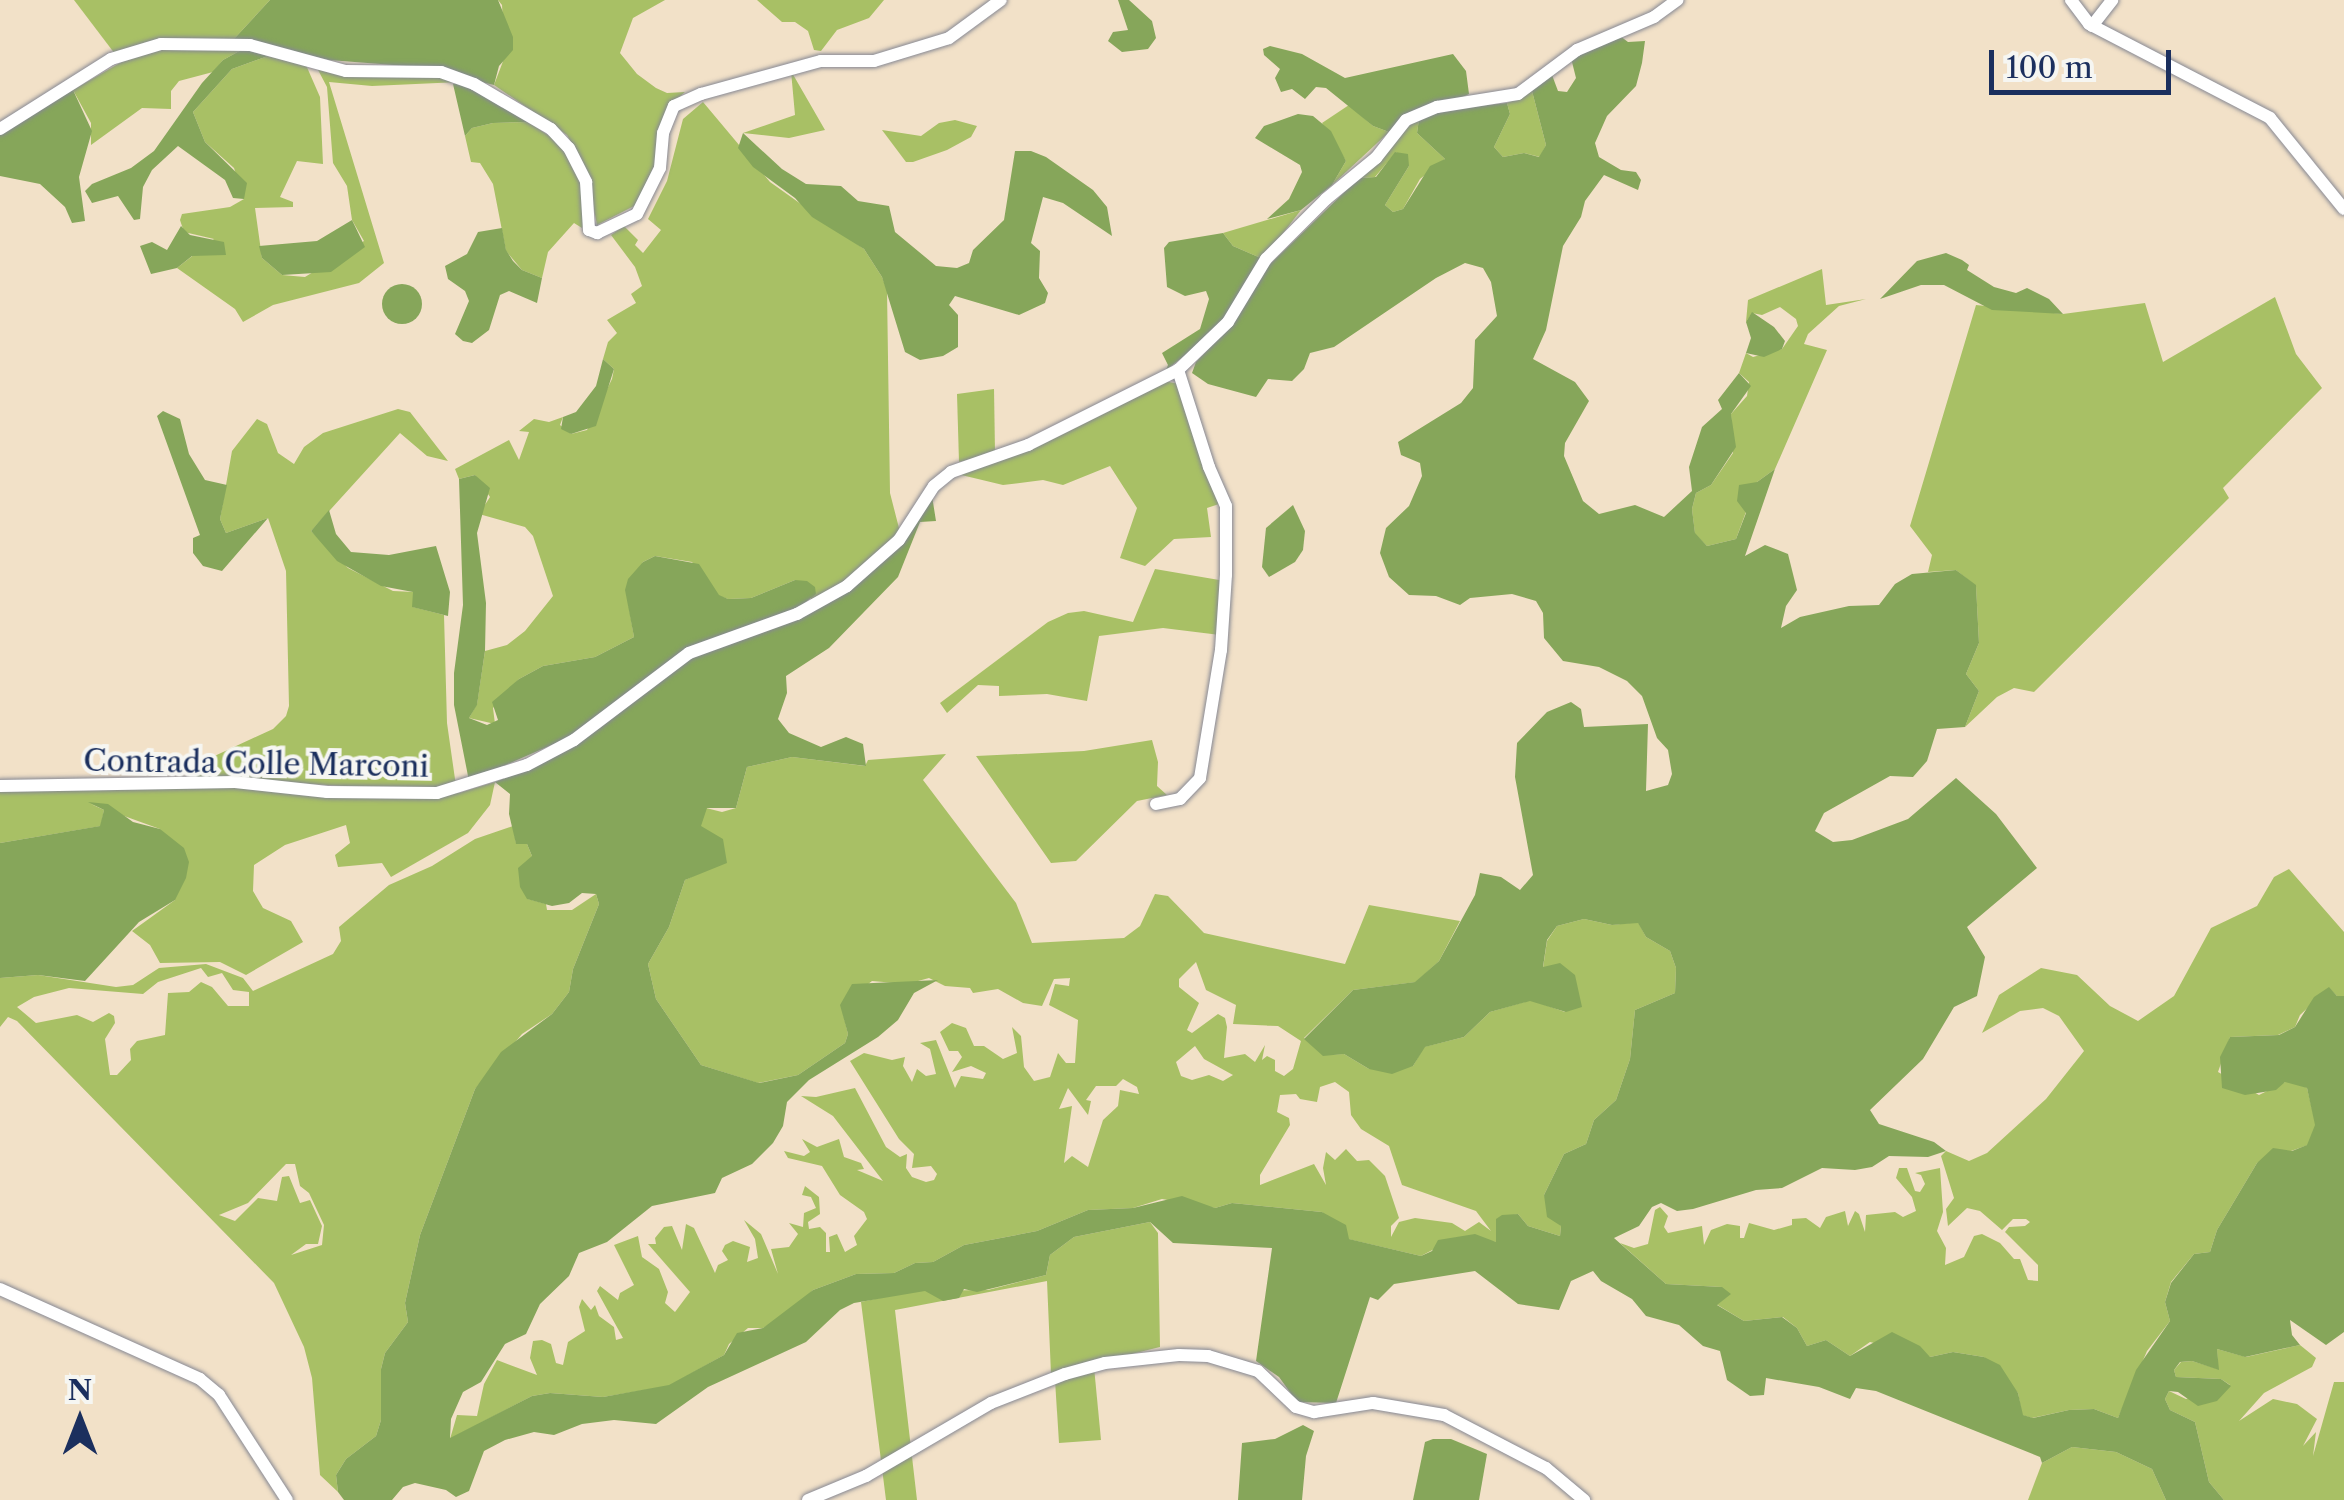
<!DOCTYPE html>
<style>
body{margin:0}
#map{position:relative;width:2344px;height:1500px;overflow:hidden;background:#f2e1c8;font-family:"Libre Caslon Text",serif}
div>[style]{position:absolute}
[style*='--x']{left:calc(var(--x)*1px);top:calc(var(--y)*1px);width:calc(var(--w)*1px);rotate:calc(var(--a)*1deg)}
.green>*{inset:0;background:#a8c065}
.forest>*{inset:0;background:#86a65a}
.round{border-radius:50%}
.roads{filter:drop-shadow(0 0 2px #868893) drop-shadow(0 0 2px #868893)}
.minor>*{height:12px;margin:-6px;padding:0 6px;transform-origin:6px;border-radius:6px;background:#fff}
span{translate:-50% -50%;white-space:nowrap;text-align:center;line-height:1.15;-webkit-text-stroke:8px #f6f6f2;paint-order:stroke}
.street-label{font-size:30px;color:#1b2f5e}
.north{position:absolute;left:30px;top:1370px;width:100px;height:100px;-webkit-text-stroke:8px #f6f6f2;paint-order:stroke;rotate:0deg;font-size:28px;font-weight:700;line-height:40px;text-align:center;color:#1b2f5e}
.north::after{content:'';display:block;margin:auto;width:35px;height:45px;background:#1b2f5e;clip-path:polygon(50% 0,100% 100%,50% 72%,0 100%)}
.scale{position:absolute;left:1989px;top:50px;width:182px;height:45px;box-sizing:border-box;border:5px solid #1b2f5e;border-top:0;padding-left:12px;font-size:30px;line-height:35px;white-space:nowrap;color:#1b2f5e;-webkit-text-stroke:8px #f6f6f2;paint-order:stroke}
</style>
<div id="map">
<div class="green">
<div style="clip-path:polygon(74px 0,270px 0,234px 39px,115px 54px)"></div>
<div style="clip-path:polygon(498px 0,665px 0,633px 18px,620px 53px,637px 74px,656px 88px,667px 93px,685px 92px,671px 104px,660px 153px,636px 205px,597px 225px,586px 169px,567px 135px,494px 85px,505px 56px,502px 5px)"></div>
<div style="clip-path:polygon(757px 0,884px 0,869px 18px,837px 30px,821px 51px,814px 50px,808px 31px,795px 22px,782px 22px)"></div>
<div style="clip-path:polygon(157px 49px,243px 49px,223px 60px,213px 72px,179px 81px,171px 91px,171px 109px,142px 108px,91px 145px,91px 123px,73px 90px,125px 60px)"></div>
<div style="clip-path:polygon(268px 56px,306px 65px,320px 97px,323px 164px,297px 161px,280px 197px,293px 202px,293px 207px,255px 208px,262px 258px,282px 275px,305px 277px,364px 241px,352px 220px,347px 186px,333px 163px,327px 87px,317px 68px,430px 74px,459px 82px,372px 86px,329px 82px,384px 263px,359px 283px,273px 305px,243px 322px,235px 309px,177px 268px,214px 239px,184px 232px,180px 220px,182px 214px,230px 207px,244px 199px,234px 168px,205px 142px,193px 112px,232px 69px)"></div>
<div style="clip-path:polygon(791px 71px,825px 130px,789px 138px,743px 133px,795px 115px)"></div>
<div style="clip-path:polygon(1532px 91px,1546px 145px,1540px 157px,1524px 153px,1503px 157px,1494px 147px,1510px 114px,1507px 103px)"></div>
<div style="clip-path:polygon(703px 102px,770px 182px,864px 249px,882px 277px,887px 290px,890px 493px,900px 532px,845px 582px,812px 600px,795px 580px,751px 598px,728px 599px,719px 596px,692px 562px,655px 556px,643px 562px,626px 590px,634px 637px,595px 657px,543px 666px,519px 679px,493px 708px,495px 724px,469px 718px,477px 704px,485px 651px,507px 645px,525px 631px,553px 596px,533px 536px,525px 527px,479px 514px,490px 497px,475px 475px,459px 479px,455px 469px,509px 440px,519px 460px,529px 432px,519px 431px,534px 419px,549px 422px,563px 417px,560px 425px,571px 434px,587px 430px,612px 379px,614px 369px,603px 359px,608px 342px,617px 333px,607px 320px,636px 303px,631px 294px,642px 286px,635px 267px,611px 235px,624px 226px,638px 240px,635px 245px,643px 253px,661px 230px,648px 219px,667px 181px,683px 119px)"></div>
<div style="clip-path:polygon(1349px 105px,1373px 126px,1389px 132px,1332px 185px,1346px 161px,1322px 123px)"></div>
<div style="clip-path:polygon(1419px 119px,1417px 133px,1445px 159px,1420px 179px,1403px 209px,1393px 212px,1385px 205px,1409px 166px,1396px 152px,1375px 177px,1359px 178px,1399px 133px)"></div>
<div style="clip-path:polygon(955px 120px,977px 126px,971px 137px,947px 150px,913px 162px,906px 162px,882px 130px,921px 136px,939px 123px)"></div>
<div style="clip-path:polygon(528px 122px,563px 145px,582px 185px,587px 211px,582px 228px,574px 223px,548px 252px,542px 278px,522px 270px,506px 251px,493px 184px,480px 163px,471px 162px,465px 136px,472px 128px,493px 123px)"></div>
<div style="clip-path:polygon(1301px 210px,1263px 259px,1233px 246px,1223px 233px)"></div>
<div style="clip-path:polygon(1822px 269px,1826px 305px,1866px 299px,1839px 306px,1808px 334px,1804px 344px,1827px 350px,1775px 469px,1757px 482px,1736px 539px,1707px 546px,1695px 534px,1692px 509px,1696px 493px,1711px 485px,1733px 453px,1731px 414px,1747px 396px,1749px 382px,1739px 373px,1746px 353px,1753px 357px,1782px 349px,1798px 326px,1796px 319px,1780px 307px,1762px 315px,1752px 313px,1746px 322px,1748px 300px)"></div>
<div style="clip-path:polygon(2275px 297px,2296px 354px,2322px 388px,2223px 488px,2229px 498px,2034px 692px,2014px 688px,1997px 697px,1965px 727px,1979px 691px,1966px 674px,1979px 643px,1976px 586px,1956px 570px,1928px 572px,1932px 555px,1910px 526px,1976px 305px,2063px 314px,2145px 303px,2163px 362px)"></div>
<div style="clip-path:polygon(1164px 381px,1179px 384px,1222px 503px,1207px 508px,1211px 537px,1174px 539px,1145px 566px,1120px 558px,1137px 508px,1110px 466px,1063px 485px,1043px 480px,1003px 485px,953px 473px)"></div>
<div style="clip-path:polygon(994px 389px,995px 453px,959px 462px,957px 394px)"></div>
<div style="clip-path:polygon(398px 409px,410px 412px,448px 461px,427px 456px,400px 433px,311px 531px,348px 568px,393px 591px,414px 592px,413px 607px,444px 615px,447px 723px,456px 786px,408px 790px,196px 777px,194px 768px,208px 759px,273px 729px,286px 716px,289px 706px,286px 571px,268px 518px,226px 533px,220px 519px,232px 451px,257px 419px,267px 424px,278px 453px,294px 464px,304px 447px,323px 433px)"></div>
<div style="clip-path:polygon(1155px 569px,1225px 581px,1220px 635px,1163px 628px,1099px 636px,1087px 701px,1047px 694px,999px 696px,999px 686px,978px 685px,947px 713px,940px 703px,1048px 622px,1068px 613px,1084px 611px,1133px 622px)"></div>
<div style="clip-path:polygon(1152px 740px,1158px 762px,1157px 786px,1167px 795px,1137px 801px,1076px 861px,1051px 863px,976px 756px,1084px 751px)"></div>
<div style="clip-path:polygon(evenodd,946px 754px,923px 780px,1016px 903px,1032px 943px,1124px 938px,1140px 926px,1155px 894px,1168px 896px,1204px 933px,1345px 964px,1369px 905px,1460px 921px,1439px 961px,1416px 982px,1353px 990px,1304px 1038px,1323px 1055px,1344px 1054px,1369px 1069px,1413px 1066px,1424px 1047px,1464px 1037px,1490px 1012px,1531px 1000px,1565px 1012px,1543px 968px,1547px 941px,1557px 926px,1584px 919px,1612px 925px,1638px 922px,1646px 937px,1670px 951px,1676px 968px,1675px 993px,1635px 1010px,1630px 1059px,1616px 1100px,1594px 1120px,1586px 1144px,1564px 1154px,1544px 1195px,1561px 1226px,1560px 1236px,1528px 1226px,1518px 1214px,1497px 1219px,1496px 1242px,1457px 1237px,1421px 1256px,1348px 1239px,1322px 1212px,1232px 1203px,1215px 1208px,1162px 1199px,1133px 1208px,1088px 1210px,1037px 1231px,964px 1245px,933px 1262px,915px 1263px,894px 1273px,856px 1274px,813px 1290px,788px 1314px,763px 1328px,748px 1328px,729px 1344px,724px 1355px,669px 1386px,603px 1397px,550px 1393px,532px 1396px,450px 1439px,457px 1415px,477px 1416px,484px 1384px,497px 1360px,537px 1375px,530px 1358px,533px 1341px,542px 1340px,551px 1344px,556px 1363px,563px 1365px,568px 1342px,585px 1331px,579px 1307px,582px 1299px,591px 1310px,595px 1305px,599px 1316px,614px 1327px,616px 1340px,623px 1338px,597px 1291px,600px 1286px,618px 1300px,620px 1293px,634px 1285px,614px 1245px,638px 1236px,642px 1257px,659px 1269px,668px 1292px,665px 1303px,675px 1312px,690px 1292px,648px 1244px,656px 1244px,655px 1238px,664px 1227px,672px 1226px,682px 1250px,686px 1224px,694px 1228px,715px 1273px,718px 1265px,728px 1260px,722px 1251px,725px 1245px,733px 1241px,750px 1247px,747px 1262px,758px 1258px,755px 1239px,744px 1220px,761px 1234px,778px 1274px,771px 1249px,789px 1247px,798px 1234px,789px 1223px,803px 1227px,804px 1213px,816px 1208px,811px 1197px,802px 1195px,805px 1186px,819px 1197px,820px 1214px,808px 1222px,809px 1229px,820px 1227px,826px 1233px,826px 1252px,830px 1252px,829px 1237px,837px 1234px,845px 1252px,857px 1245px,854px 1236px,867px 1219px,864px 1212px,840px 1195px,822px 1166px,788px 1158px,784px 1151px,804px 1156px,810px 1152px,802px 1139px,817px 1147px,839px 1139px,844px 1157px,861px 1163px,864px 1169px,857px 1170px,883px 1181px,833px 1116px,801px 1096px,816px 1097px,855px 1088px,886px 1147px,900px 1157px,907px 1154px,906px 1168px,912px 1177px,926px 1182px,934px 1180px,937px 1174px,931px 1166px,912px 1168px,914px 1154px,899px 1139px,850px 1061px,864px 1053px,892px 1060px,905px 1057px,903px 1066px,912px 1082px,917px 1069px,926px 1076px,936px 1074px,930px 1049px,920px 1043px,936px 1040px,955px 1088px,961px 1076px,983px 1079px,986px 1073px,971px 1066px,952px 1072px,962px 1057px,958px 1051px,949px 1051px,940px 1032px,952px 1023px,966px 1028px,974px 1046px,984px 1046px,1003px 1059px,1017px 1053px,1012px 1027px,1021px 1036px,1024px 1067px,1034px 1081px,1050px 1077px,1058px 1053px,1066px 1063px,1075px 1063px,1078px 1020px,1049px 1005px,1055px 984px,1069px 986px,1070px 978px,1054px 979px,1042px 1006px,1023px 1003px,998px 989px,973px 993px,970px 988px,945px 986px,929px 978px,907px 984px,872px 981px,841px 1005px,848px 1034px,845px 1043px,798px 1075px,758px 1083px,701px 1065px,656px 999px,648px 964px,669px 927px,685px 880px,710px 868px,700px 826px,706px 808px,722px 812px,736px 808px,747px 767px,792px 757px,865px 766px,868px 760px,946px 754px,1196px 962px,1206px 990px,1236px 1005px,1233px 1024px,1278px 1026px,1301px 1041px,1293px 1069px,1284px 1076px,1275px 1071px,1275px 1060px,1267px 1056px,1262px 1060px,1265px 1045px,1255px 1062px,1245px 1054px,1224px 1058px,1227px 1027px,1225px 1018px,1218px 1014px,1192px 1033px,1187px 1030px,1199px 1003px,1179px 987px,1179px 979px,1196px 962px,946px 754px,1195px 1046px,1204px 1059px,1233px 1075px,1223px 1081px,1209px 1075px,1192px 1080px,1181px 1076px,1176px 1062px,1195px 1046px,946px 754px,1123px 1079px,1137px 1087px,1139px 1094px,1120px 1090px,1118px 1106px,1103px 1120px,1088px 1167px,1072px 1156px,1064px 1163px,1072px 1106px,1059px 1109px,1068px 1088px,1088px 1115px,1091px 1101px,1086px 1100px,1096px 1086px,1116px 1086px,1123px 1079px,946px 754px,1335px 1082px,1349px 1092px,1351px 1115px,1361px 1129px,1389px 1146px,1402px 1185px,1476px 1211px,1491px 1231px,1479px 1222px,1465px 1231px,1452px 1223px,1415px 1218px,1399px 1222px,1391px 1237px,1391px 1226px,1399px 1218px,1385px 1176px,1369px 1160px,1357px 1161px,1346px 1149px,1335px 1160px,1326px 1152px,1323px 1168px,1326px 1185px,1314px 1164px,1260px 1185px,1260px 1175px,1290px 1125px,1289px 1118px,1277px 1112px,1280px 1095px,1296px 1094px,1300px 1099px,1317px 1102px,1320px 1087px,1335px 1082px)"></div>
<div style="clip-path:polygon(495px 782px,490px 805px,468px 833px,391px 877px,382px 863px,338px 867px,335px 855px,350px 843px,346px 825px,285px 845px,254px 865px,253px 891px,263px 908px,291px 921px,303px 942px,246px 975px,220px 962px,160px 963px,150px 945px,132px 931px,175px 900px,160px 829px,91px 804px,104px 810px,101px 826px,0 843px,0 787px,238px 785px,416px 795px,459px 793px)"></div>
<div style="clip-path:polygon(evenodd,513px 826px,516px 843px,527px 844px,532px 856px,528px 899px,546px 904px,547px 910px,572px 910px,596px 894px,599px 904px,573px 969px,569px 992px,552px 1014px,522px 1034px,475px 1089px,420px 1235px,405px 1303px,408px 1322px,385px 1353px,381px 1369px,381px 1420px,376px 1436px,346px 1459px,336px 1475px,338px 1492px,320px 1475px,312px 1378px,304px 1347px,274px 1283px,17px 1021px,8px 1017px,0 1027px,0 978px,38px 975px,116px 987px,133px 985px,159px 968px,206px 964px,243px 978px,253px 991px,333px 954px,341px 941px,339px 927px,389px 885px,432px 866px,475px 839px,513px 826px,201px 968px,208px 977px,222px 973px,233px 990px,249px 992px,249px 1006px,228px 1006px,212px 987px,201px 982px,189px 992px,168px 993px,165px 1035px,137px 1041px,130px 1049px,131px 1060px,117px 1075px,110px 1075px,105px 1039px,115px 1023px,114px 1016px,109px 1013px,93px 1022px,77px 1015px,36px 1023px,17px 1007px,34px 997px,69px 988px,143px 994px,158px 982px,201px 968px,513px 826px,286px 1164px,295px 1164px,300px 1186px,309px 1193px,324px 1225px,322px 1245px,291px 1255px,306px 1244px,318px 1244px,322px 1226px,310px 1200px,300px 1203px,289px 1176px,282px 1177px,277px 1201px,258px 1198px,235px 1221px,219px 1215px,248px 1203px,286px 1164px)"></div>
<div style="clip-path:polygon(2289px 869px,2344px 932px,2344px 996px,2337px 996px,2329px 988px,2300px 1015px,2295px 1027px,2278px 1035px,2230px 1037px,2218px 1072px,2259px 1095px,2285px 1082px,2296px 1082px,2307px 1088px,2316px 1125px,2308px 1145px,2257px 1163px,2217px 1230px,2210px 1252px,2194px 1254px,2171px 1282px,2165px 1302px,2170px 1321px,2147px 1351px,2118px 1418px,2094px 1409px,2069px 1410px,2032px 1418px,2022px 1415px,2018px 1393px,1984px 1357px,1953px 1352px,1930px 1357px,1870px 1342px,1850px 1356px,1826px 1340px,1807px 1346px,1797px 1328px,1783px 1317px,1744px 1321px,1716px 1304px,1722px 1287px,1666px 1284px,1620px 1243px,1634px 1248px,1648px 1244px,1655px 1210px,1660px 1207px,1668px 1216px,1664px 1227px,1668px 1233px,1702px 1226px,1704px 1245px,1711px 1230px,1727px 1224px,1740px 1226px,1740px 1238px,1744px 1238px,1749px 1223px,1774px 1230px,1792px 1225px,1792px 1219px,1806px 1218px,1820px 1228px,1826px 1217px,1845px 1211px,1848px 1226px,1855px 1211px,1859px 1214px,1865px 1232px,1866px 1215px,1895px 1212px,1903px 1217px,1916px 1211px,1912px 1197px,1896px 1178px,1899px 1168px,1907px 1168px,1915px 1191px,1920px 1192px,1925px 1184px,1921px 1175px,1915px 1173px,1940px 1168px,1943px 1212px,1937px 1231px,1946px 1248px,1945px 1265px,1964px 1257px,1974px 1236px,1982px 1234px,2000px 1243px,2014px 1259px,2020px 1259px,2028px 1280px,2038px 1281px,2038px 1265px,2005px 1232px,2009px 1227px,2025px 1226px,2030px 1222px,2026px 1219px,2013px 1219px,2002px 1230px,1980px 1211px,1967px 1208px,1948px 1226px,1946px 1209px,1954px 1198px,1941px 1156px,1946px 1151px,1969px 1161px,1987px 1153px,2046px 1099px,2084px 1051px,2059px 1016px,2043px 1008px,2020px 1011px,1982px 1033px,1999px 995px,2041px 968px,2077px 975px,2110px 1006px,2138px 1021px,2174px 996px,2211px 928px,2257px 906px,2274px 877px)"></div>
<div style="clip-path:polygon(1150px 1222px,1158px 1233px,1160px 1347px,1051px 1374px,1047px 1281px,895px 1310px,917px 1500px,886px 1500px,861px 1302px,912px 1291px,988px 1290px,1046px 1275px,1050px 1255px,1074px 1237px)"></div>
<div style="clip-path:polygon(2300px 1345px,2316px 1358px,2312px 1367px,2264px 1393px,2239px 1421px,2273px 1399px,2297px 1404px,2317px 1419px,2303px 1446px,2316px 1432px,2313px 1456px,2334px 1382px,2344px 1382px,2344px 1500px,2224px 1500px,2209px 1482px,2195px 1422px,2170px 1410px,2165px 1399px,2169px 1391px,2186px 1399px,2230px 1385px,2221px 1379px,2176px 1377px,2174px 1370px,2181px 1362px,2192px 1361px,2218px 1369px,2217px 1349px,2246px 1357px)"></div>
<div style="clip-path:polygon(1094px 1367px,1101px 1440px,1059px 1443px,1055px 1380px)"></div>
<div style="clip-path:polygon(2072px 1447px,2116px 1452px,2152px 1469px,2166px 1500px,2028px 1500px,2042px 1463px)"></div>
</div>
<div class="forest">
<div style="clip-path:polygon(270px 0,498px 0,513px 37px,513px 50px,499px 66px,494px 85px,419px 67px,329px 60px,234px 39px)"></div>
<div style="clip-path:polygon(1118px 0,1129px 0,1152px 21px,1156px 38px,1148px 49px,1122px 52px,1108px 41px,1113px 32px,1128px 30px)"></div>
<div style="clip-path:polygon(1620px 36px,1628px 42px,1645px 41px,1642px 63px,1636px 86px,1607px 116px,1595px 143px,1599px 157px,1621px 170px,1636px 172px,1641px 180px,1638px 190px,1604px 175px,1585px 201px,1581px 217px,1563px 246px,1546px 330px,1533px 359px,1575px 382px,1589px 401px,1565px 443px,1564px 456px,1583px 501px,1599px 514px,1635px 505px,1664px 517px,1692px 491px,1689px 467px,1702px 427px,1722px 409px,1718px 400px,1739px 373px,1751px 386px,1731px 414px,1736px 447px,1711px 485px,1696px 493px,1692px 509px,1695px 533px,1707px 546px,1736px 539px,1746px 513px,1737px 501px,1739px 485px,1757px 482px,1775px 469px,1745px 556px,1765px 545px,1788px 554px,1797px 590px,1786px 606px,1781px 628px,1800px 617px,1849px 606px,1879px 605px,1895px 584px,1912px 574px,1956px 570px,1976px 585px,1979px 643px,1966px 674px,1979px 691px,1965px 727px,1937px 729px,1927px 761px,1913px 777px,1890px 776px,1824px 813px,1815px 831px,1833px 842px,1852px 840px,1908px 819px,1956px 778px,1996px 814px,2037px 868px,1967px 927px,1985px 957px,1977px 996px,1954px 1007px,1923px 1059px,1870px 1110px,1879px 1124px,1934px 1142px,1946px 1151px,1928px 1157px,1889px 1156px,1872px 1167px,1855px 1170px,1822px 1168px,1782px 1188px,1756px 1190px,1693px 1209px,1677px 1211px,1661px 1203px,1652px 1207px,1639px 1226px,1614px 1238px,1666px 1284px,1722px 1287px,1731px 1294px,1717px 1305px,1744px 1321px,1782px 1317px,1797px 1328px,1807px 1346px,1826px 1340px,1850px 1356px,1892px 1332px,1920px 1346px,1930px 1357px,1953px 1352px,1984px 1357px,2000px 1365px,2018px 1393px,2023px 1415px,2033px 1418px,2069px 1410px,2094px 1409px,2118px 1418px,2136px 1370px,2170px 1321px,2165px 1302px,2171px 1283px,2194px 1254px,2210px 1252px,2217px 1230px,2257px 1163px,2273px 1148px,2292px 1151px,2307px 1145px,2315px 1125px,2307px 1088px,2285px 1082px,2276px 1090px,2245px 1095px,2222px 1088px,2220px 1057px,2230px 1037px,2279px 1035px,2295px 1027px,2314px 997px,2329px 987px,2337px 996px,2344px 996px,2344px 1332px,2326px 1345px,2290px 1320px,2292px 1335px,2300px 1345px,2245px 1357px,2217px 1349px,2219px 1370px,2192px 1361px,2180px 1362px,2174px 1370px,2176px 1377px,2221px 1379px,2231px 1386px,2217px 1401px,2198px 1406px,2178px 1392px,2169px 1391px,2165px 1399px,2170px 1410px,2195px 1422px,2209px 1482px,2224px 1500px,2166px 1500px,2152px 1469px,2116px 1452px,2072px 1447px,2042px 1463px,2040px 1457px,1876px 1391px,1856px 1388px,1850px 1399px,1819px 1387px,1766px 1378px,1764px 1395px,1750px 1396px,1727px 1380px,1720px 1351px,1703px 1346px,1679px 1325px,1646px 1316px,1632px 1299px,1601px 1281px,1593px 1271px,1571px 1281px,1559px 1310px,1518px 1304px,1475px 1271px,1394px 1284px,1378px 1300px,1370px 1297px,1336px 1403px,1297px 1402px,1279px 1377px,1256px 1361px,1272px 1248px,1173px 1243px,1150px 1222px,1074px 1237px,1050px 1255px,1046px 1275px,977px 1292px,964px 1289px,959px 1298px,943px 1301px,925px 1291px,854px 1303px,840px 1310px,806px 1342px,708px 1387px,656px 1424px,614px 1420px,582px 1424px,554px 1435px,534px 1432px,505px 1440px,484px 1451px,469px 1491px,456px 1497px,446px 1490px,415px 1483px,403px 1487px,392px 1500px,344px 1500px,338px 1492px,336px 1475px,346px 1459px,376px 1436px,381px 1420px,381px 1369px,385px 1353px,408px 1322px,405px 1303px,420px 1235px,475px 1089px,501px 1052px,552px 1014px,569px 992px,573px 969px,599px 904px,596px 894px,582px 893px,569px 903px,552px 906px,527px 899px,520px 887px,518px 868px,532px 856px,527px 844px,516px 844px,509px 814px,510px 794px,495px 782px,524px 771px,600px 728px,692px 656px,844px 593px,899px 548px,932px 496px,936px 521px,920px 522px,898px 577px,829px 648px,786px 676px,787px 693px,778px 719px,789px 733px,821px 747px,846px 737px,863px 744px,866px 766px,792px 757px,747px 767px,736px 808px,707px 808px,701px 826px,723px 839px,727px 863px,685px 880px,669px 927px,648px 964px,656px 999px,701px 1065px,759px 1083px,798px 1075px,845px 1043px,848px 1034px,840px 1005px,852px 984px,938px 980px,914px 993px,898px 1020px,878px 1037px,809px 1080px,787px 1102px,783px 1126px,773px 1143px,752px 1164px,722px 1178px,715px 1193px,652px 1206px,607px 1242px,579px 1253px,569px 1276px,540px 1304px,526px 1334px,505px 1344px,481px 1382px,463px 1392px,451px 1419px,450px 1438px,532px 1396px,550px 1393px,603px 1397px,669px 1385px,724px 1355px,737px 1333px,763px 1328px,813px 1290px,856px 1274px,894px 1273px,915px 1263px,933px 1262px,964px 1245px,1037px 1231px,1088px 1210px,1133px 1208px,1182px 1196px,1215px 1208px,1232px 1203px,1322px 1212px,1346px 1225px,1349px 1239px,1421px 1256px,1432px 1251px,1438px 1240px,1475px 1234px,1496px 1242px,1496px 1219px,1502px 1215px,1518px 1214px,1528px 1226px,1560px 1236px,1561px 1226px,1547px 1217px,1544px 1195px,1564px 1154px,1586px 1144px,1594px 1120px,1616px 1100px,1630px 1059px,1635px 1010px,1675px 993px,1676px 968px,1670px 951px,1646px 937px,1638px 923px,1612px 925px,1584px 919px,1557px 926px,1547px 940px,1543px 967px,1560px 963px,1575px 975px,1582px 1007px,1566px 1012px,1530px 1001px,1490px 1012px,1464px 1037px,1425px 1047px,1413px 1066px,1392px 1074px,1369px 1069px,1344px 1054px,1323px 1056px,1304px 1039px,1353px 990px,1415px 982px,1439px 961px,1475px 895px,1480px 873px,1501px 877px,1520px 890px,1533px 875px,1515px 777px,1517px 743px,1547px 712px,1571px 702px,1581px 709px,1584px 727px,1648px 724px,1646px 791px,1668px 785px,1672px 774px,1668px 750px,1657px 738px,1642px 696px,1627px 681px,1599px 667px,1563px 661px,1544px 638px,1543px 613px,1536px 601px,1512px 594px,1470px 598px,1460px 605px,1436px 596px,1409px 595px,1389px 577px,1380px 553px,1386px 528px,1409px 506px,1422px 476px,1420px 463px,1401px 455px,1398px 442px,1461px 403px,1473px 388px,1475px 340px,1497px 316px,1491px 282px,1483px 268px,1465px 263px,1436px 278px,1334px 347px,1310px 353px,1304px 369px,1292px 381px,1268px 379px,1256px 397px,1208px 384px,1192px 373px,1196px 362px,1233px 324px,1259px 275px,1359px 178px,1376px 177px,1395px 152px,1408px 154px,1409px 166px,1385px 205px,1393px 212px,1403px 209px,1430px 166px,1445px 159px,1417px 133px,1419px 119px,1449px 109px,1507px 103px,1510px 114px,1494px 147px,1503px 157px,1524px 153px,1539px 157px,1546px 145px,1532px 91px,1552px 75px,1558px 91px,1567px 92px,1576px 78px,1571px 58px)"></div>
<div style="clip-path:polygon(1270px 46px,1302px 54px,1345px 78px,1453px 54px,1466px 71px,1469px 94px,1389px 132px,1373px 126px,1326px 88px,1316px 87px,1305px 99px,1292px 89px,1281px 92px,1275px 78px,1280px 69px,1264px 55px,1263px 49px)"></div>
<div style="clip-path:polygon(243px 49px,268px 56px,232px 69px,193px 112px,205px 142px,247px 183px,244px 199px,233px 198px,225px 180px,178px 146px,152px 170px,143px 187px,140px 219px,134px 220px,118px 196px,92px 203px,85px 191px,92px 184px,131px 168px,154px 151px,202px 83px,223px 60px)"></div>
<div style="clip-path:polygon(459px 82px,528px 122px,493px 123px,472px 128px,465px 136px,453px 84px)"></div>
<div style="clip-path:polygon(73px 90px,92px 131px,79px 177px,85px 221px,72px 223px,65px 207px,40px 184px,0 176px,0 133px)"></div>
<div style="clip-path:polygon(1298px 114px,1313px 116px,1331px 131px,1346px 161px,1332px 185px,1301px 210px,1267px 219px,1289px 199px,1302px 172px,1300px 165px,1255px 138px,1264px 126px)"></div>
<div style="clip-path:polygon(743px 133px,782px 169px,806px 184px,841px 186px,858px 201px,889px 206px,895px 232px,936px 266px,957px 268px,969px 263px,973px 250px,1004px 220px,1015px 151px,1031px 151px,1046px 157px,1093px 190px,1107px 207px,1112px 236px,1063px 203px,1043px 197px,1031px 243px,1040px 251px,1039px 278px,1048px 293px,1045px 303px,1019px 315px,955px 296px,949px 305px,958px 315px,958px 347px,943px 356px,920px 360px,905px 352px,882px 277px,864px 249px,812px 217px,795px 198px,753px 167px,738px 148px)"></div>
<div style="clip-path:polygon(352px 220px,365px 247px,331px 272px,282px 275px,262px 258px,259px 246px,317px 241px)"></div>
<div style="clip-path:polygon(181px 226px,190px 235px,224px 242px,226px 255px,192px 256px,177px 268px,151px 274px,140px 246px,152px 242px,167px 250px)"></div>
<div style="clip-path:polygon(502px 228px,506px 250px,513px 261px,522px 270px,542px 278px,537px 303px,509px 291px,500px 295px,489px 330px,472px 343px,463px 341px,455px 334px,469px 301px,465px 291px,448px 279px,445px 266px,467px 254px,478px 232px)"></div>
<div style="clip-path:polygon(1223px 233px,1233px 246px,1263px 259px,1219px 329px,1166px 370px,1168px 365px,1162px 353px,1200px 329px,1209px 299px,1206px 291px,1185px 296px,1167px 287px,1164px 248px,1169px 242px)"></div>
<div style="clip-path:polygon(1946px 253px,1962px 260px,1969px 265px,1967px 270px,1994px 287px,2016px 293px,2027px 288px,2049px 299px,2063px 314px,1992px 310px,1944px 285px,1921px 285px,1880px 299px,1917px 261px)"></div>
<div class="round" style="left:382px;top:284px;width:40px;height:40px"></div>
<div style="clip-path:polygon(1752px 312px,1774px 327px,1785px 341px,1782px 349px,1764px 357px,1746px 353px,1751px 338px,1746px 322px)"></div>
<div style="clip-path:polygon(603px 359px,614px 369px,596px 426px,571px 434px,561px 429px,563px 417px,576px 412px,596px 386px)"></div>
<div style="clip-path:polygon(163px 411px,180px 419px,189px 454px,205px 480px,227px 485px,220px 519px,226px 533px,268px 518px,222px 571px,203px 566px,193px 553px,193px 538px,200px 535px,157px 416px)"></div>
<div style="clip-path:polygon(475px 475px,490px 488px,477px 533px,486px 603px,485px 651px,477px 705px,469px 718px,487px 725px,498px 720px,492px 702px,519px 679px,543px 666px,595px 657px,634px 637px,625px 590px,628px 579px,643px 562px,655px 556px,699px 564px,719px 595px,728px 599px,751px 598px,795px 580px,807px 581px,815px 587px,816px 594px,798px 608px,706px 641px,572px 736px,469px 781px,454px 705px,454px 673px,463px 605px,459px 479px)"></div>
<div style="clip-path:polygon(1293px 505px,1305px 531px,1303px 550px,1295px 562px,1269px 577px,1262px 567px,1266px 528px)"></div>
<div style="clip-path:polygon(329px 510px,336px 534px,351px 552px,389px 555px,436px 546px,450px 592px,448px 616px,412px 607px,413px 592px,381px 586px,337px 561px,311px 531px)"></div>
<div style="clip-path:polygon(88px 802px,108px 804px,133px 822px,160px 829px,184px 848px,189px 862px,186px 878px,175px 900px,139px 922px,85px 981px,38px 975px,0 978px,0 843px,100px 826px,104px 810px)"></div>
<div style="clip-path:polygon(1303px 1425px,1314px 1431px,1306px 1456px,1302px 1500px,1238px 1500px,1242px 1443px,1275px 1439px)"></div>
<div style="clip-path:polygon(1433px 1439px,1451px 1439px,1487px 1454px,1479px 1500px,1413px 1500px,1425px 1442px)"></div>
</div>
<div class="roads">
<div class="minor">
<div style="--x:2071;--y:0;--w:30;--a:53"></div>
<div style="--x:2089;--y:24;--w:204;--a:27.4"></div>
<div style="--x:2270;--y:118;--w:117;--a:50.9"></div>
<div style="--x:2092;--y:26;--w:33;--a:-52"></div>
<div style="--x:0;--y:129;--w:131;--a:-32.2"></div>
<div style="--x:111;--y:59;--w:52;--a:-16.7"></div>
<div style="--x:161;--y:44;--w:89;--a:0.6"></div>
<div style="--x:250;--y:45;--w:99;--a:15.2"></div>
<div style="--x:346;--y:71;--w:95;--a:0.6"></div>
<div style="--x:441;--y:72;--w:35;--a:20"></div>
<div style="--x:474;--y:84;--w:89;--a:30.3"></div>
<div style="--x:551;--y:129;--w:26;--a:47"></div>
<div style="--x:569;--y:148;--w:38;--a:63"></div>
<div style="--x:586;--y:182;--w:48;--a:86.4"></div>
<div style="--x:589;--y:230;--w:9;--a:21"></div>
<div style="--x:597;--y:233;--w:44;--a:-25.4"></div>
<div style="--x:637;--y:214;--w:51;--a:-63.4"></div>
<div style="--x:660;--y:168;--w:35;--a:-85"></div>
<div style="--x:663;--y:133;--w:29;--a:-68"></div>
<div style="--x:674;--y:106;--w:30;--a:-24"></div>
<div style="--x:701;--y:94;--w:124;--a:-15.4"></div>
<div style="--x:821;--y:61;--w:53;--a:0"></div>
<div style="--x:874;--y:61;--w:78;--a:-17"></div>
<div style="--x:949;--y:38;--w:64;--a:-36.2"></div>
<div style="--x:0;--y:786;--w:235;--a:-1"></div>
<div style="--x:235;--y:782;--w:93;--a:6.2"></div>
<div style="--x:327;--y:792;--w:110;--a:0.5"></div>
<div style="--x:437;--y:793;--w:94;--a:-17.3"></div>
<div style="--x:527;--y:765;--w:53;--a:-28"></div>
<div style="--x:574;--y:740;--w:144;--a:-37.1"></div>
<div style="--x:689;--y:653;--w:115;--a:-19.9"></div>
<div style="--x:797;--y:614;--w:57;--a:-29.2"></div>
<div style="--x:847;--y:586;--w:69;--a:-41.5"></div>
<div style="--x:899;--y:540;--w:64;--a:-57.1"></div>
<div style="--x:934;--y:486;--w:22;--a:-39"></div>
<div style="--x:951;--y:472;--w:82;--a:-19.3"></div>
<div style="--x:1028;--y:445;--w:168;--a:-26.6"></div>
<div style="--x:1178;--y:370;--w:69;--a:-43.8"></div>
<div style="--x:1228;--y:322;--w:74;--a:-58.9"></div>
<div style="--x:1266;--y:259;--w:85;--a:-45"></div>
<div style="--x:1326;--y:199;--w:65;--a:-39.4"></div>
<div style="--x:1376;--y:158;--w:48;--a:-51.7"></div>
<div style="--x:1406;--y:120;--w:34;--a:-23"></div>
<div style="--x:1437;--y:107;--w:82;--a:-9.1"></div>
<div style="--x:1518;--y:94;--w:74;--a:-36.7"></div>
<div style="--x:1577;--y:50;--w:84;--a:-23.2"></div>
<div style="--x:1654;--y:17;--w:29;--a:-36"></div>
<div style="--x:1156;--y:804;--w:25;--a:-12"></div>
<div style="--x:1180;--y:799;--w:29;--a:-46"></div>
<div style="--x:1200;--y:778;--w:130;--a:-80.7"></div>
<div style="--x:1221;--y:650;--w:75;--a:-86.2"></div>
<div style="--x:1226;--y:575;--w:69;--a:-90"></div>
<div style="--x:1226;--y:506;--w:43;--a:-113.6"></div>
<div style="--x:1209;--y:467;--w:102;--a:-107.7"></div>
<div style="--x:0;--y:1289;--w:219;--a:24.2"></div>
<div style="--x:200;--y:1379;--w:25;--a:40"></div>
<div style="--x:219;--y:1395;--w:125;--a:57.1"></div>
<div style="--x:808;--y:1500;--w:63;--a:-22.5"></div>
<div style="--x:866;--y:1476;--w:145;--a:-30.3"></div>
<div style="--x:991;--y:1403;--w:79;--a:-21.4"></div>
<div style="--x:1065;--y:1374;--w:41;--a:-15.4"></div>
<div style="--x:1105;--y:1363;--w:74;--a:-6.2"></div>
<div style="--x:1179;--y:1355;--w:29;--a:2"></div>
<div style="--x:1208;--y:1356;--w:52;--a:16.7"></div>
<div style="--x:1258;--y:1371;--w:52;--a:43.5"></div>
<div style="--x:1296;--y:1407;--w:19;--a:16"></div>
<div style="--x:1314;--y:1412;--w:60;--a:-8.7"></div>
<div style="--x:1373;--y:1403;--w:72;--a:9.6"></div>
<div style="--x:1444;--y:1415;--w:115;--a:27.5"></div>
<div style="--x:1546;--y:1468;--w:50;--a:40.1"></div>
</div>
</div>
<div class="street-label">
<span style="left:256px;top:764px;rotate:1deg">Contrada Colle Marconi</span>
</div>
<div class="north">N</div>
<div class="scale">100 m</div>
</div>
